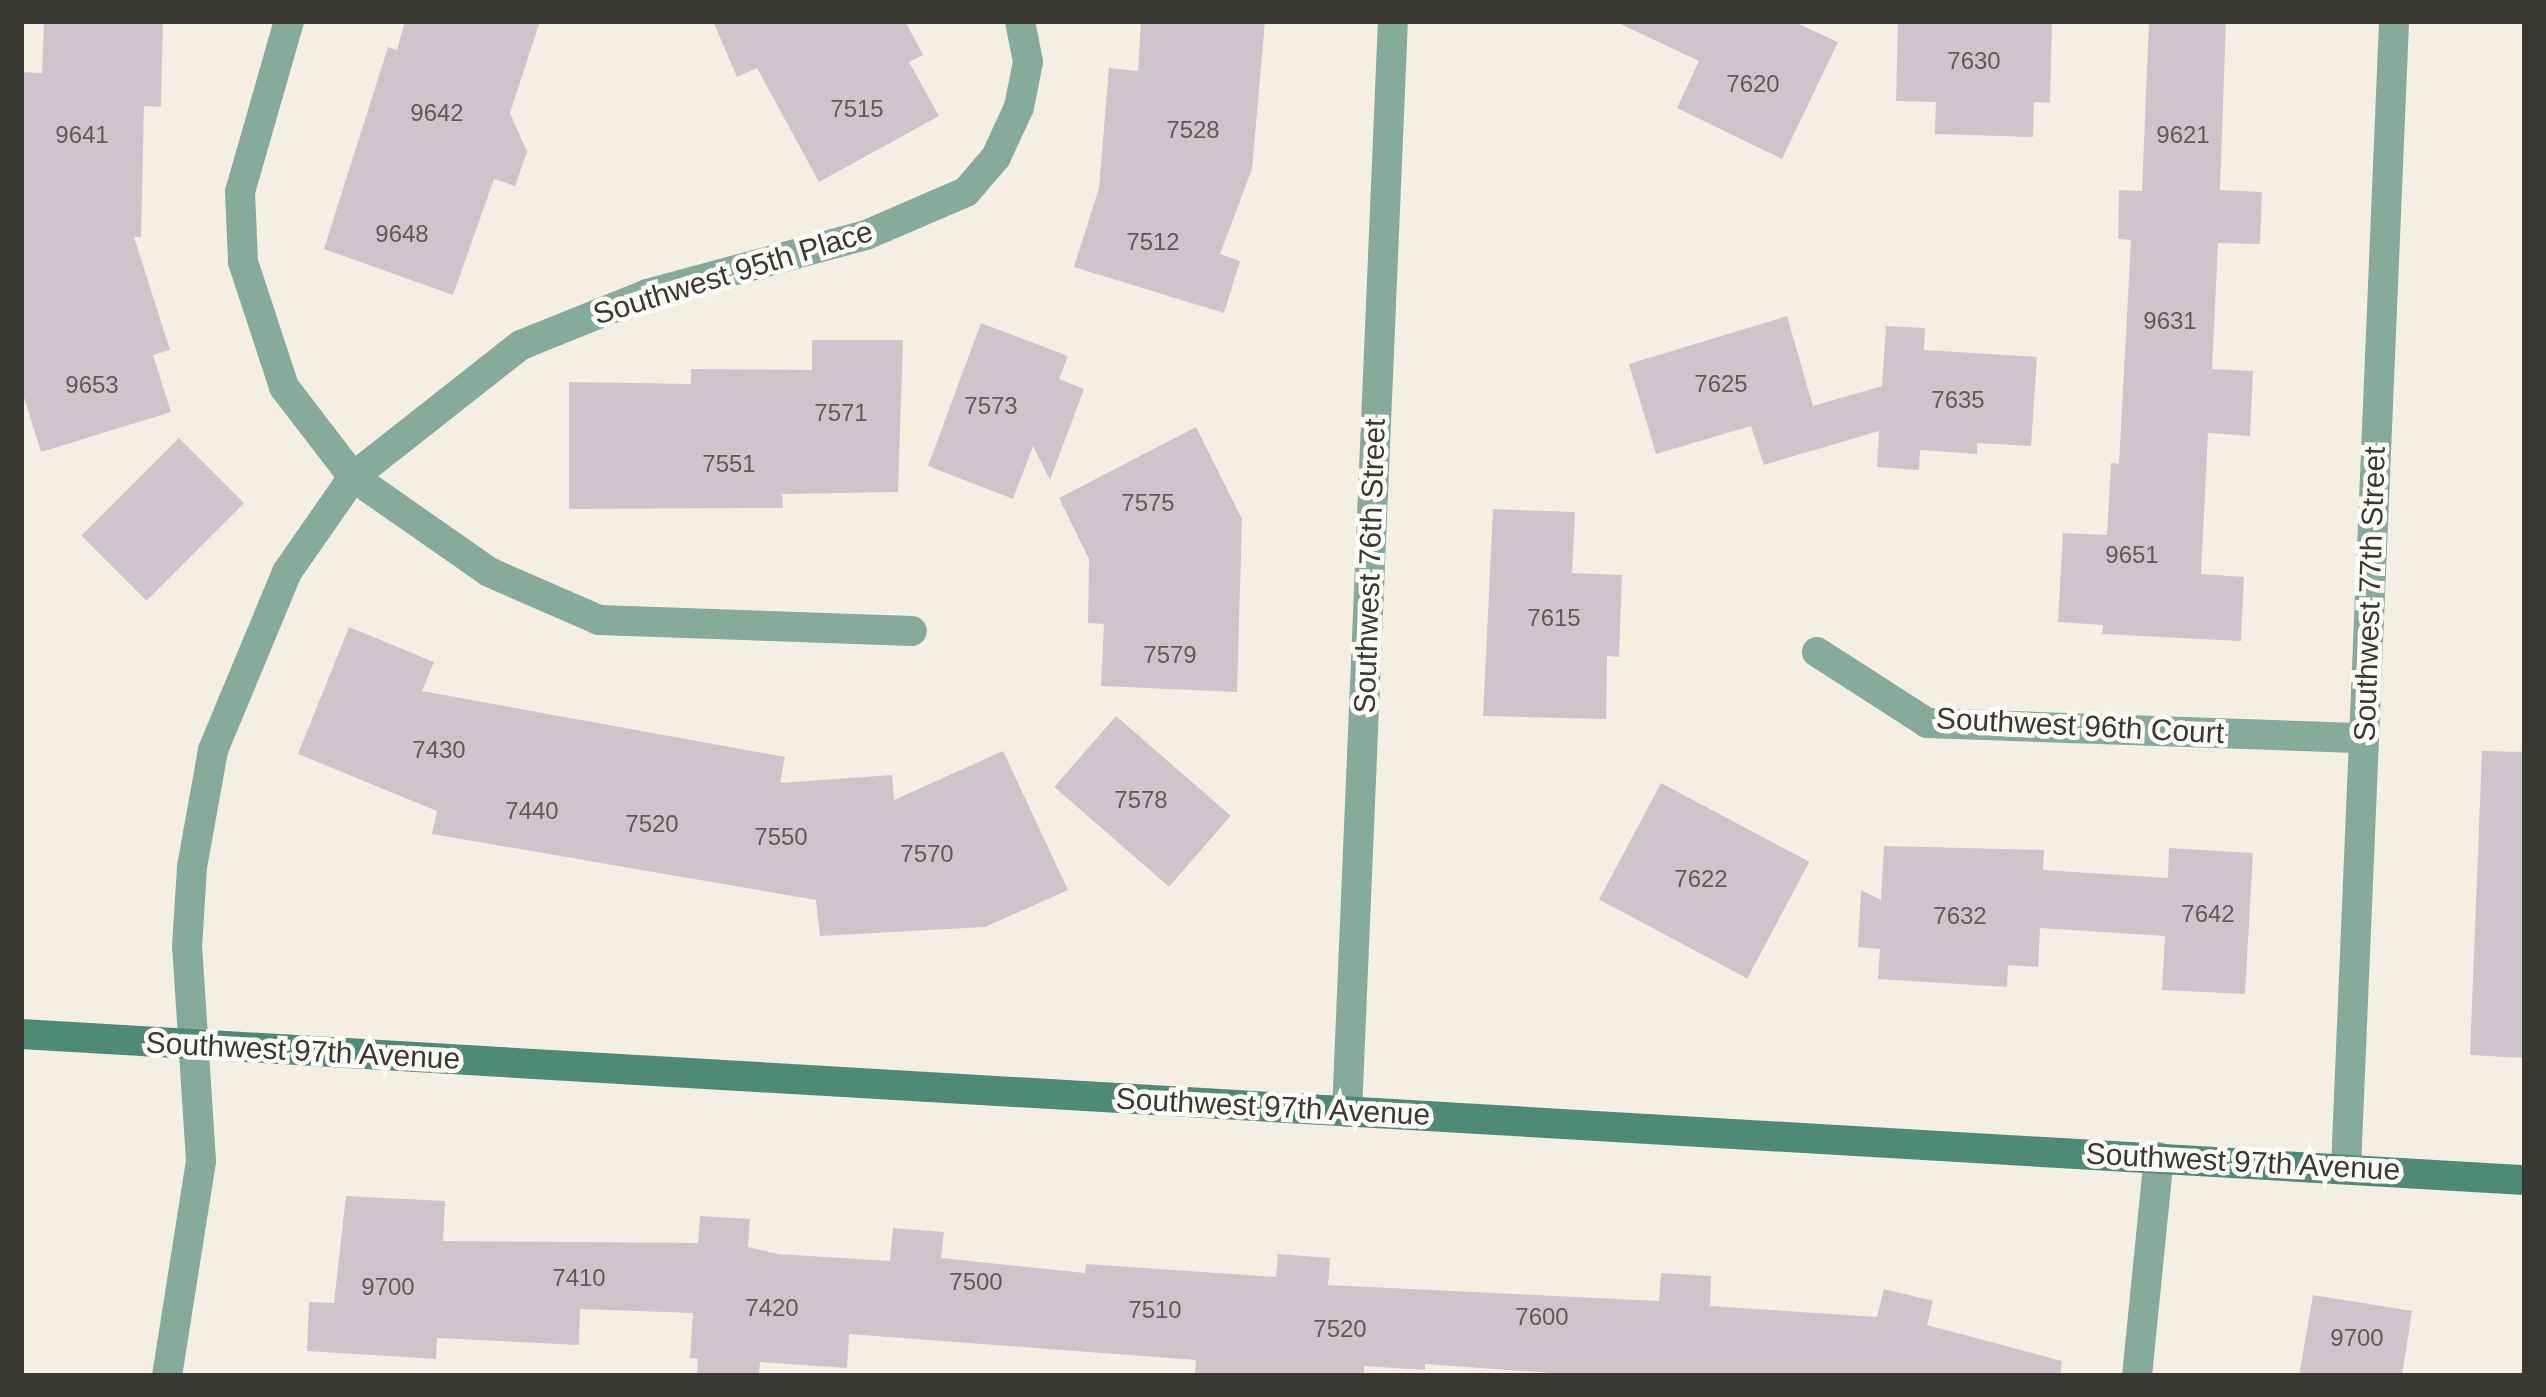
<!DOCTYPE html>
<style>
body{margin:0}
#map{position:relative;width:2546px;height:1397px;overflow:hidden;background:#f5efe3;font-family:Helvetica,sans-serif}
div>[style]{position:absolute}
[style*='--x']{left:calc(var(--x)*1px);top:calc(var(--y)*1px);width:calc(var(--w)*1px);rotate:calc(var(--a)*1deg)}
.building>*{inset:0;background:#d0c4cc;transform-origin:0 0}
.street>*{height:30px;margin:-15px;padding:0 15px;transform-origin:15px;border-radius:15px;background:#86ab9d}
.secondary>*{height:30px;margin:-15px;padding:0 15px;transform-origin:15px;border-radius:15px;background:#4f8a76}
span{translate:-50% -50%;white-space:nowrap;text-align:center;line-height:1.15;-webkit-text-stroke:9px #fefdfa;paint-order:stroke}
.number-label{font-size:24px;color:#605b59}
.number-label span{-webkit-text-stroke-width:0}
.street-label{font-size:30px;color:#3a3833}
.frame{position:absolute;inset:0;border:24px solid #3a3833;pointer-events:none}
</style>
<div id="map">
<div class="building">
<div style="clip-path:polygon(44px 21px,163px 21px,161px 107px,144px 106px,141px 237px,134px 237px,170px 350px,153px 355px,171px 412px,41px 452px,21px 388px,21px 72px,42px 73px)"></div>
<div style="clip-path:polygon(405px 21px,540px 21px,510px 113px,527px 152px,515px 186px,494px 179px,453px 295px,324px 249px,388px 47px,397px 50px)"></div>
<div style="clip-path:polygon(713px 21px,905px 21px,923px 55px,909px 62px,939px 116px,819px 182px,757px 68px,737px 77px)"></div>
<div style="clip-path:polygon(1141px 21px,1265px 21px,1252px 169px,1220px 254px,1240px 261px,1224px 313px,1074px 267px,1099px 188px,1109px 68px,1138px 71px)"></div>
<div style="clip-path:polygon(1614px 21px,1792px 21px,1838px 42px,1782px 159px,1677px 108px,1699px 61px)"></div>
<div style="clip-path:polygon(1898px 21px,2052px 21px,2050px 103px,2034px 102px,2033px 137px,1935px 134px,1936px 102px,1896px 101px)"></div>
<div style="clip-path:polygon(2149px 21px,2226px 21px,2220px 190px,2262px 192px,2260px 244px,2218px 243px,2212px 369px,2253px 371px,2250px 436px,2208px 433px,2201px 574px,2244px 577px,2241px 641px,2102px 634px,2103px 625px,2058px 622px,2063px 533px,2107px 535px,2111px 463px,2119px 464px,2131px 240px,2118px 239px,2119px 190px,2142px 191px)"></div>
<div style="clip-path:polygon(1787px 316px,1813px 406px,1882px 386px,1886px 326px,1925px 328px,1924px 350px,2037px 357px,2031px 446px,1977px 443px,1977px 454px,1920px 450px,1919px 470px,1877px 467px,1879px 431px,1764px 465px,1751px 426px,1656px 454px,1629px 364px)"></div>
<div style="clip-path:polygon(981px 323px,1068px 356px,1059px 379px,1084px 389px,1050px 480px,1033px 446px,1013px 499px,928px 466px)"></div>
<div style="clip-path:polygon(812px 340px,903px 340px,898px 492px,782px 494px,783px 508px,569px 509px,569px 382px,691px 384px,691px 369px,812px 370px)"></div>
<div style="clip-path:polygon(1196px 427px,1242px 519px,1237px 692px,1101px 686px,1104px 624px,1088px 623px,1089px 559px,1059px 498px)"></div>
<div style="left:179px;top:438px;width:92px;height:138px;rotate:45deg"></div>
<div style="clip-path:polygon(1493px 509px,1575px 512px,1572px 573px,1622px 575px,1619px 657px,1607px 656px,1606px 719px,1483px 716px)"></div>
<div style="clip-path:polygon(349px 627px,434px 662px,422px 691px,785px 757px,780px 783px,892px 775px,894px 800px,1003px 751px,1068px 890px,985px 927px,820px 936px,816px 900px,432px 834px,437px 811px,298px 754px)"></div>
<div style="left:1116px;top:716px;width:152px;height:94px;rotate:41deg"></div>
<div style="clip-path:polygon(2482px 751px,2525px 752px,2525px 1058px,2470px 1055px)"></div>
<div style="left:1661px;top:783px;width:168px;height:132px;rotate:28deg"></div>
<div style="clip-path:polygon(1884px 846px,2044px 850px,2043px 870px,2168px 878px,2169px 848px,2253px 853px,2245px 994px,2162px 990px,2165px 936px,2040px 928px,2038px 967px,2008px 965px,2007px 987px,1878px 979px,1880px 949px,1858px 947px,1861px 890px,1881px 900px)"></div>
<div style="clip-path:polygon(346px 1196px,445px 1201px,443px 1241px,698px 1243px,700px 1216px,750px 1219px,748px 1247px,778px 1254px,890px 1261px,893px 1228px,944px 1232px,941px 1258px,1085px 1273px,1086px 1264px,1276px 1277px,1278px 1254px,1330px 1258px,1328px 1285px,1659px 1301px,1661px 1273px,1711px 1276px,1710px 1306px,1877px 1317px,1884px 1289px,1933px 1301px,1927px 1325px,2062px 1361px,2060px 1376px,1592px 1376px,1425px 1364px,1425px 1370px,1364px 1366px,1364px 1376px,1195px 1376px,1196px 1360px,849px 1334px,847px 1368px,760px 1362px,759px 1376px,697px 1376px,698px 1359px,690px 1358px,693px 1313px,580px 1309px,579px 1345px,437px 1338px,436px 1359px,307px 1351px,309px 1302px,334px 1303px)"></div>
<div style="clip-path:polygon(2313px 1295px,2412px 1311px,2402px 1376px,2299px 1376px)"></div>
</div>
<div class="street">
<div style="--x:289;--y:21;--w:178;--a:106"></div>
<div style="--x:240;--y:192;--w:70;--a:87.5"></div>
<div style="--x:243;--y:262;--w:132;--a:71.8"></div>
<div style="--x:284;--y:387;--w:113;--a:52.5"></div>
<div style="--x:353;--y:477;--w:166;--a:34.9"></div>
<div style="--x:489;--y:572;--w:120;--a:23.6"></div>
<div style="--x:599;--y:620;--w:313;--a:2"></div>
<div style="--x:1817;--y:652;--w:131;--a:32.8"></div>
<div style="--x:1927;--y:723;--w:436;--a:2"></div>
<div style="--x:1347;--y:1112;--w:1092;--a:-87.59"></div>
<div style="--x:2346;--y:1168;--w:1148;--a:-87.6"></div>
<div style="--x:167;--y:1376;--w:218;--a:-81"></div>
<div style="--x:201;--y:1161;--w:214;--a:-93.7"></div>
<div style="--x:187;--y:947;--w:80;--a:-86.4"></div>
<div style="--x:192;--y:867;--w:119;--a:-79.8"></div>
<div style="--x:213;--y:750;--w:193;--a:-67.4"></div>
<div style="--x:287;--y:572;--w:116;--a:-55.2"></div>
<div style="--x:353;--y:477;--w:214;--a:-38.2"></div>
<div style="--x:521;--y:345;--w:136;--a:-22"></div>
<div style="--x:647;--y:294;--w:227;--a:-15.1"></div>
<div style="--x:866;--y:235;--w:109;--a:-23.3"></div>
<div style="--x:966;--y:192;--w:46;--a:-49.4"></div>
<div style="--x:996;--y:157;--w:55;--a:-65.3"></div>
<div style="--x:1019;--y:107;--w:46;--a:-78.7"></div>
<div style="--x:1028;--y:62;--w:42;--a:-101"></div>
<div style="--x:2137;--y:1376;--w:220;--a:-84.3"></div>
</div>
<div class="secondary">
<div style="--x:21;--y:1034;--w:2508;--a:3.34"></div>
</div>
<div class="number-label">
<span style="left:1974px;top:61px">7630</span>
<span style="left:1753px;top:84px">7620</span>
<span style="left:857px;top:109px">7515</span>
<span style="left:437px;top:113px">9642</span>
<span style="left:1193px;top:130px">7528</span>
<span style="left:82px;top:135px">9641</span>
<span style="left:2183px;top:135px">9621</span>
<span style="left:402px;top:234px">9648</span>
<span style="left:1153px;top:242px">7512</span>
<span style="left:2170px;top:321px">9631</span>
<span style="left:1721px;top:384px">7625</span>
<span style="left:92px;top:385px">9653</span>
<span style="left:1958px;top:400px">7635</span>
<span style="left:991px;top:406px">7573</span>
<span style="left:841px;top:413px">7571</span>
<span style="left:729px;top:464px">7551</span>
<span style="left:1148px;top:503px">7575</span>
<span style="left:2132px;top:555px">9651</span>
<span style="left:1554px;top:618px">7615</span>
<span style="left:1170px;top:655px">7579</span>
<span style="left:439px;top:750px">7430</span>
<span style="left:1141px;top:800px">7578</span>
<span style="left:532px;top:811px">7440</span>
<span style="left:652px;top:824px">7520</span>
<span style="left:781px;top:837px">7550</span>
<span style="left:927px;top:854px">7570</span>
<span style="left:1701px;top:879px">7622</span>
<span style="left:2208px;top:914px">7642</span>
<span style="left:1960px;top:916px">7632</span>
<span style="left:579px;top:1278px">7410</span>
<span style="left:976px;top:1282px">7500</span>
<span style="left:388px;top:1287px">9700</span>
<span style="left:772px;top:1308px">7420</span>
<span style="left:1155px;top:1310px">7510</span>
<span style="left:1542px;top:1317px">7600</span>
<span style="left:1340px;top:1329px">7520</span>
<span style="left:2357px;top:1338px">9700</span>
</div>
<div class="street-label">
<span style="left:733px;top:273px;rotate:-17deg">Southwest 95th Place</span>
<span style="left:1370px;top:566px;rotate:-88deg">Southwest 76th Street</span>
<span style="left:2370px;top:594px;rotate:-88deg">Southwest 77th Street</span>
<span style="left:2080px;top:726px;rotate:3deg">Southwest 96th Court</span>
<span style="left:303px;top:1051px;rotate:3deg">Southwest 97th Avenue</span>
<span style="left:1273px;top:1107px;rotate:3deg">Southwest 97th Avenue</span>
<span style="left:2243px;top:1162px;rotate:3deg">Southwest 97th Avenue</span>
</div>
<div class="frame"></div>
</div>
